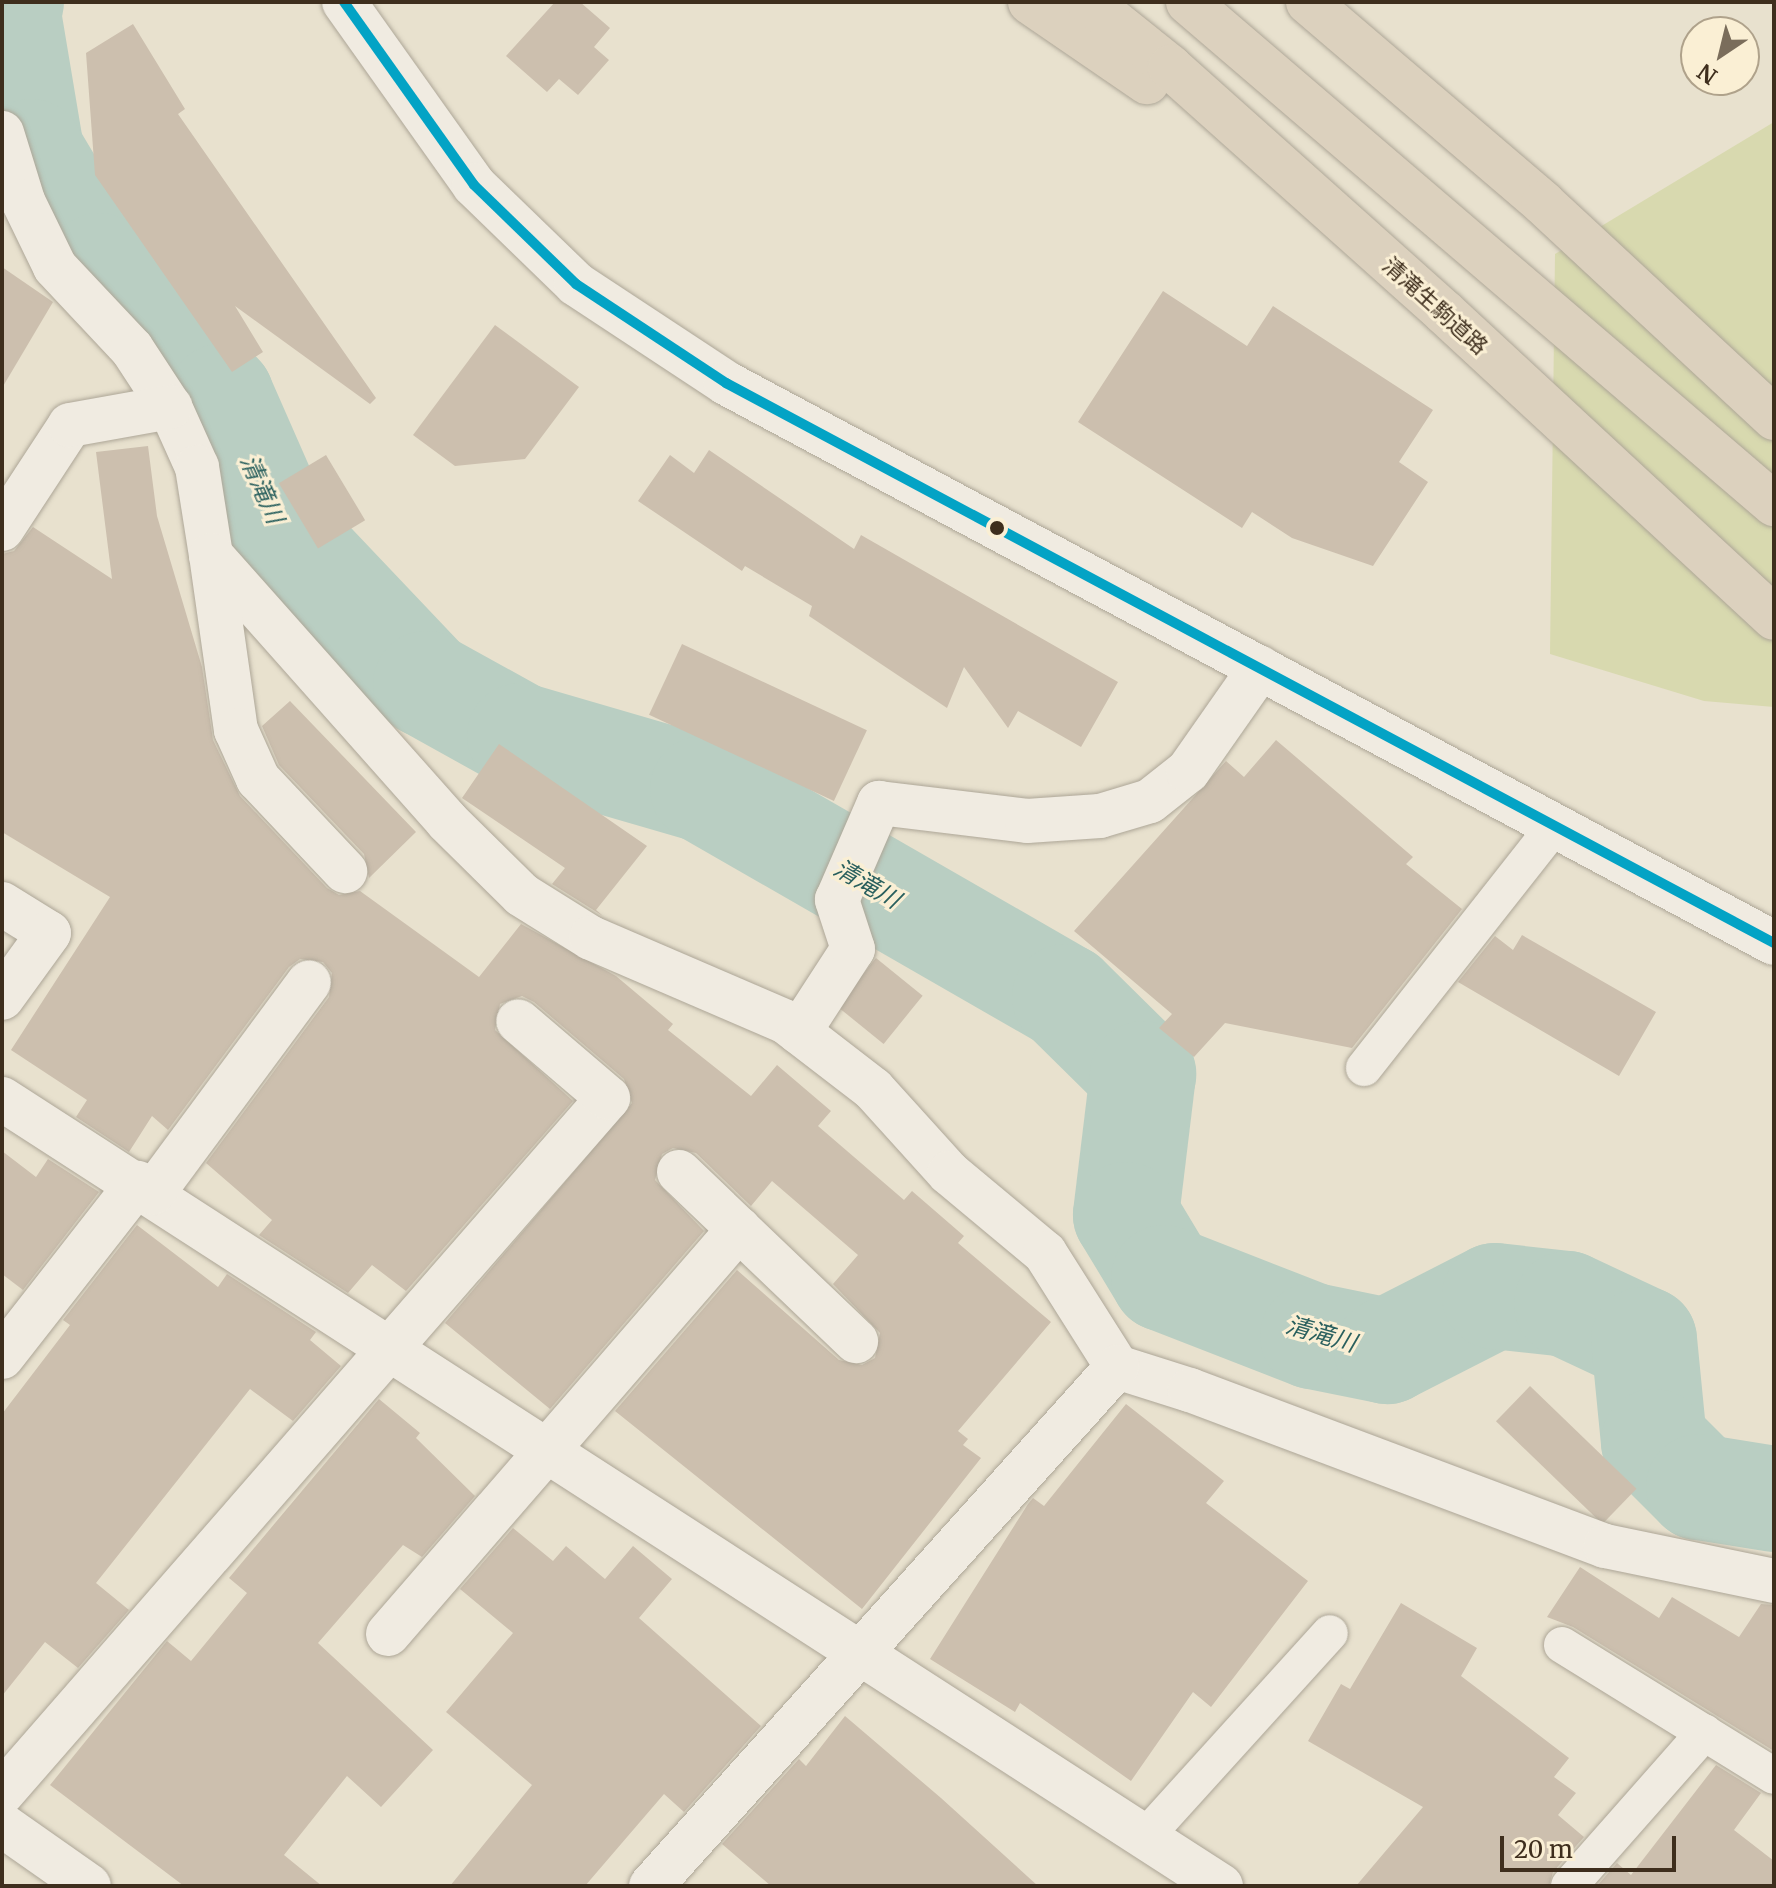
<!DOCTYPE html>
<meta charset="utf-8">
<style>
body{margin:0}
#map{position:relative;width:1776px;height:1888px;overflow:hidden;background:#e8e1ce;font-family:Merriweather,"Noto Sans JP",serif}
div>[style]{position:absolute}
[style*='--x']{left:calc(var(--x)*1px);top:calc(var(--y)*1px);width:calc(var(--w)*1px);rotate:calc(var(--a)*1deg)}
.green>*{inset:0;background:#d8d9af}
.river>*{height:106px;margin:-53px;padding:0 53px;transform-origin:53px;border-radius:53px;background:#b9cec2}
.building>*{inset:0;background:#ccbfae;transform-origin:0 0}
.roads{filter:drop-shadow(0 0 2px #ada697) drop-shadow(0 0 2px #ada697)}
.lane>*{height:36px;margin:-18px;padding:0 18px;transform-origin:18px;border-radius:18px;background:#f0ebe1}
.street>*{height:44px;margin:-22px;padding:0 22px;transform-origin:22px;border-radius:22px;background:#f0ebe1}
.secondary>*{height:44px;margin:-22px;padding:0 22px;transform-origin:22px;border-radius:22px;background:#f0ebe1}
.highway>*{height:44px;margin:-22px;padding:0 22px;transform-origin:22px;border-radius:22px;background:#dcd1be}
.bus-1>*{height:10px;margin:-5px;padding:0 5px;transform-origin:5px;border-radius:5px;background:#03a3c5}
.dots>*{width:22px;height:22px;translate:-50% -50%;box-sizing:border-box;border:4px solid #faefd4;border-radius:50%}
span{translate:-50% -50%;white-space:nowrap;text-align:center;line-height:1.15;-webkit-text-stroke:6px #faefd4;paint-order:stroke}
.street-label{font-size:22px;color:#3e2e1d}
.water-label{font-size:24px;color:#2a605e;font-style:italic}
.frame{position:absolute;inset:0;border:4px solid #3e2e1d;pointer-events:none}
.north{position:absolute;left:1680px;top:16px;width:80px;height:80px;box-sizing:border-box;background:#faefd4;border:2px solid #afa28b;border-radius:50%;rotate:215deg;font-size:22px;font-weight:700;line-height:32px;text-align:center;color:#3e2e1d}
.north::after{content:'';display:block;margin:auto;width:28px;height:36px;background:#7a6d5b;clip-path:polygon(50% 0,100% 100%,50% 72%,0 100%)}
.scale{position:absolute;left:1500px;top:1836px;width:176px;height:36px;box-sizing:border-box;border:4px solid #3e2e1d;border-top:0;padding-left:10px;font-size:24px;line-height:28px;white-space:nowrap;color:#3e2e1d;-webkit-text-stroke:6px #faefd4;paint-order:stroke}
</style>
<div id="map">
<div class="green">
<div style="clip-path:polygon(1774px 122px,1774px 707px,1704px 701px,1550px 654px,1555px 254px)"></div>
</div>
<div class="river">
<div style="--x:11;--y:2;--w:12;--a:104"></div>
<div style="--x:8;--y:14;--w:140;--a:80.5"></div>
<div style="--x:31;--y:152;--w:133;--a:59.2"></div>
<div style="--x:99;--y:266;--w:179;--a:47"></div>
<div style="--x:221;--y:397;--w:144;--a:66.3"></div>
<div style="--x:279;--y:529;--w:214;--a:46.5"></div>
<div style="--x:426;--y:684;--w:107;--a:29"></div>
<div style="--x:520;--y:736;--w:191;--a:16.2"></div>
<div style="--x:703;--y:789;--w:418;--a:29.9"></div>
<div style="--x:1065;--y:997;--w:110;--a:44.6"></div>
<div style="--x:1143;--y:1074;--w:142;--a:96.9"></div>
<div style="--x:1126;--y:1215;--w:74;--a:58.9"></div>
<div style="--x:1164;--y:1278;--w:160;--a:21.3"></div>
<div style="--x:1313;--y:1336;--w:76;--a:11.5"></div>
<div style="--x:1387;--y:1351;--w:121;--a:-27"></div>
<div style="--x:1495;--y:1296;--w:72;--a:6.3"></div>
<div style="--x:1567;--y:1304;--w:85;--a:25.1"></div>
<div style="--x:1644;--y:1340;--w:102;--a:84.4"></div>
<div style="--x:1654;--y:1442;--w:64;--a:45"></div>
<div style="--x:1699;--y:1487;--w:76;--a:9.1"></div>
</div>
<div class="building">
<div style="clip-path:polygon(555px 2px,580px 2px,610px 28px,594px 47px,609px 60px,578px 95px,559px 79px,547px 92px,506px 56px)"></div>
<div style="clip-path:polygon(133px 24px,185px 109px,178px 114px,376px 398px,370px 404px,235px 306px,263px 352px,232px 372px,95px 175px,86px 53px)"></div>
<div style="clip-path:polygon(2px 267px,53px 302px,2px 388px)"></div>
<div style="clip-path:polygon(1163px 291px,1247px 346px,1273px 306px,1433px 410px,1399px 462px,1428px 482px,1373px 566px,1292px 538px,1252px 512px,1242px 528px,1078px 422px)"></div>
<div style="clip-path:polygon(495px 325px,579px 387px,525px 459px,455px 466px,413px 435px)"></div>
<div style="clip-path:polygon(148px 446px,157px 516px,202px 667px,213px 740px,240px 796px,327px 888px,339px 895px,360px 891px,479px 977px,521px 924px,616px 976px,673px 1024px,668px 1030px,751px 1096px,777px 1065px,831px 1111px,818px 1126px,904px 1200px,912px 1191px,964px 1236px,958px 1243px,1051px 1322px,958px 1431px,968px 1439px,963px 1445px,981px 1458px,862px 1609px,615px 1411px,737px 1270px,839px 1360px,862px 1365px,875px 1358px,880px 1333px,833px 1284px,858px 1255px,772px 1181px,751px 1206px,696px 1153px,673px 1148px,662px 1154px,655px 1180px,704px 1231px,550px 1409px,445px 1323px,632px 1103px,624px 1079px,534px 1002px,522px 996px,500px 1004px,495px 1030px,573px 1101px,406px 1291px,372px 1265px,348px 1293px,259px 1235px,272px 1220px,206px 1163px,329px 997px,332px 973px,323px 962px,300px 959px,289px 967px,168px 1130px,152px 1116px,129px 1152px,76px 1117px,87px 1100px,11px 1050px,110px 897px,2px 832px,2px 554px,14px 551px,33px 527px,112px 579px,96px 452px)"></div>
<div style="clip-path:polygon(709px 450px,854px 549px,861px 535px,1118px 682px,1081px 747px,1018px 711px,1008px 728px,964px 667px,947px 708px,809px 616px,812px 606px,745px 566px,742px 571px,638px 501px,670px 455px,694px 473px)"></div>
<div style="left:326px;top:455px;width:76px;height:55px;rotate:59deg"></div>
<div style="left:682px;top:644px;width:204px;height:78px;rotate:25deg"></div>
<div style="clip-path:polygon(290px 701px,416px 832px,369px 878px,364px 854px,279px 765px,262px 726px)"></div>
<div style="clip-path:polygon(1276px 740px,1413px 857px,1406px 864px,1462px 909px,1352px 1048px,1225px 1023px,1194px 1057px,1159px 1028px,1172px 1014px,1074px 931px,1226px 761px,1244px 777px)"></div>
<div style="clip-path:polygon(499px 744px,647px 846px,596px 910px,603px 916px,552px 884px,565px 868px,462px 798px)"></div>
<div style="clip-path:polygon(1522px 935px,1656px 1012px,1619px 1076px,1458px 982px,1495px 936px,1513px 950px)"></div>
<div style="left:876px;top:958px;width:60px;height:62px;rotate:39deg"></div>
<div style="clip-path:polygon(2px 1151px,36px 1177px,48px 1159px,99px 1192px,23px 1290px,2px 1274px)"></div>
<div style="clip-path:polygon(137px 1225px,218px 1287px,227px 1274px,316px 1332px,310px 1340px,341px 1366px,293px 1421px,250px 1389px,96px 1583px,129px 1610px,78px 1668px,45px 1642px,2px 1696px,2px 1414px,70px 1325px,63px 1320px)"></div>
<div style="left:1530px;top:1386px;width:148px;height:49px;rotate:44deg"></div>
<div style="clip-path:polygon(379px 1399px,420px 1433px,416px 1438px,475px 1496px,422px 1557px,403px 1545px,318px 1643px,433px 1750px,381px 1807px,347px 1776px,284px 1855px,322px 1886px,184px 1886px,50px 1785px,167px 1641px,191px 1661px,247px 1593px,229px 1578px)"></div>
<div style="clip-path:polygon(1126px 1404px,1224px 1481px,1206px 1503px,1308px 1581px,1211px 1707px,1193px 1692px,1131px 1781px,1020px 1703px,1015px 1712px,930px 1659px,1028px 1504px,1033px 1498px,1044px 1506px)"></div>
<div style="clip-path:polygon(513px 1528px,553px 1561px,566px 1546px,605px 1579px,633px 1546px,672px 1579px,639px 1618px,761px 1726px,684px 1812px,664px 1794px,585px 1886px,450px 1886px,532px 1785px,446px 1712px,513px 1633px,460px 1589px)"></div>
<div style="clip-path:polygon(1580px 1567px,1659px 1618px,1672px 1597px,1739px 1637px,1761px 1604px,1774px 1605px,1774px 1751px,1573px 1627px,1547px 1617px)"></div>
<div style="clip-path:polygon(1401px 1603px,1477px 1648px,1461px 1676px,1569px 1758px,1554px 1777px,1576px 1793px,1558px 1815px,1584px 1837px,1553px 1872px,1549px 1886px,1356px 1886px,1423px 1807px,1308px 1741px,1341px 1684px,1350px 1689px)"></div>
<div style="clip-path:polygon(845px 1716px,941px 1798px,1038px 1886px,771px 1886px,722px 1844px,799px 1759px,806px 1766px)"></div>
<div style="clip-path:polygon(1716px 1765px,1761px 1793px,1734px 1830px,1774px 1861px,1774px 1886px,1597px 1886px,1617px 1863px,1631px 1875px)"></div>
</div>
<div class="roads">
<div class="lane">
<div style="--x:1364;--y:1068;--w:309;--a:-51.8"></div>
<div style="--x:1562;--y:1645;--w:249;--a:31.7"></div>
<div style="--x:1145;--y:1837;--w:275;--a:-47.8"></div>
<div style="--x:1569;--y:1886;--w:205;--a:-48.6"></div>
</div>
<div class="street">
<div style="--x:2;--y:133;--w:71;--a:72.8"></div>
<div style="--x:23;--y:201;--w:73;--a:64.1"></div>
<div style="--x:55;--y:267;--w:112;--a:46.8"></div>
<div style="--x:132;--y:349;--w:69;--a:56.8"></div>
<div style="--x:170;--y:407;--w:66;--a:65.8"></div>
<div style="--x:197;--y:467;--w:89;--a:81"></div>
<div style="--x:211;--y:555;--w:356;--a:48.4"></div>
<div style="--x:447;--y:821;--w:105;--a:44.6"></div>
<div style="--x:522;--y:895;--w:81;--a:31.9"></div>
<div style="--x:591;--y:938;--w:212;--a:23.3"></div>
<div style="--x:786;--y:1022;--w:110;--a:37.6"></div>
<div style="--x:873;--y:1089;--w:113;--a:47.9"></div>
<div style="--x:949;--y:1173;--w:125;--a:39.8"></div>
<div style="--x:1045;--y:1253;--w:135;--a:57.7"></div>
<div style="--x:1117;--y:1367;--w:77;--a:17.5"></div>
<div style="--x:1190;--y:1390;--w:443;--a:20.6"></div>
<div style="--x:1605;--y:1546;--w:173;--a:11.7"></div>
<div style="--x:2;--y:529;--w:124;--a:-56.8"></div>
<div style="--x:70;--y:425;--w:102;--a:-10.2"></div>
<div style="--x:211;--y:555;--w:177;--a:81.9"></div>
<div style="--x:236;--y:730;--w:54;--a:65.8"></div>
<div style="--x:258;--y:779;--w:127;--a:46.6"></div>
<div style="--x:2;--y:904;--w:55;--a:31.7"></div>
<div style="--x:49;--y:933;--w:80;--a:125.9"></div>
<div style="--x:799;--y:1032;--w:99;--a:-57"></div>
<div style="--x:853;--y:949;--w:52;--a:-108.1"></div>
<div style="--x:837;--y:900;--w:106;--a:-66.6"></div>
<div style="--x:879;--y:803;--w:149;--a:6.9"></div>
<div style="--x:1027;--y:821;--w:73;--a:-3.9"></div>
<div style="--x:1100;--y:816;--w:52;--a:-16.7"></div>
<div style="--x:1150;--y:801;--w:48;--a:-38.3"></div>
<div style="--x:1188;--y:771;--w:126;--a:-55"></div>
<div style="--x:2;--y:1099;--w:1451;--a:32.85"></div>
<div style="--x:679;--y:1172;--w:245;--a:43.7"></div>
<div style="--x:153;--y:1193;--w:262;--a:-53.5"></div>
<div style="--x:2;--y:1357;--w:221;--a:-52"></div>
<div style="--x:388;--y:1634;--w:536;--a:-49.09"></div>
<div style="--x:2;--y:1793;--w:922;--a:-48.91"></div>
<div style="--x:608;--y:1098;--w:118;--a:-139.5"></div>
<div style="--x:2;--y:1825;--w:106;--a:35"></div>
<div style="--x:651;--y:1886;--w:698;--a:-48.08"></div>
</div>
<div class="secondary">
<div style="--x:344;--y:2;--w:224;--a:54.6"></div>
<div style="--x:474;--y:185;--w:142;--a:44.1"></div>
<div style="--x:576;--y:284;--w:180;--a:33.4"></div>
<div style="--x:726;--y:383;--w:1188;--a:28.12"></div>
</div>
<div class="highway">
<div style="--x:1030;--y:2;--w:142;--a:34.4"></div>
<div style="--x:1089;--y:2;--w:104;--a:38.7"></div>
<div style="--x:1170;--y:67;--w:368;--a:41.8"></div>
<div style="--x:1444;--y:312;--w:450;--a:42.8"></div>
<div style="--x:1188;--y:2;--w:772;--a:40.59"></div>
<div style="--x:1308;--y:2;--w:309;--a:40.5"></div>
<div style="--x:1543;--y:203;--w:316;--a:42.9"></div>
</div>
</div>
<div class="bus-1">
<div style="--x:344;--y:2;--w:224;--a:54.6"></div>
<div style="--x:474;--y:185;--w:142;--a:44.1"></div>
<div style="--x:576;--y:284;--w:180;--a:33.4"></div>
<div style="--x:726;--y:383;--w:1188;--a:28.12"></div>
</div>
<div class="dots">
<div style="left:997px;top:528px;background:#3e2e1d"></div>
</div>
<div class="street-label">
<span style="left:1435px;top:306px;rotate:42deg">清滝生駒道路</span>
</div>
<div class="water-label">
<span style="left:262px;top:489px;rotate:66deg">清滝川</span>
<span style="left:867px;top:884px;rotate:30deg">清滝川</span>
<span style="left:1321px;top:1334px;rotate:16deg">清滝川</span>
</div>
<div class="frame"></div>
<div class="north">N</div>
<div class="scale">20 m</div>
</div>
